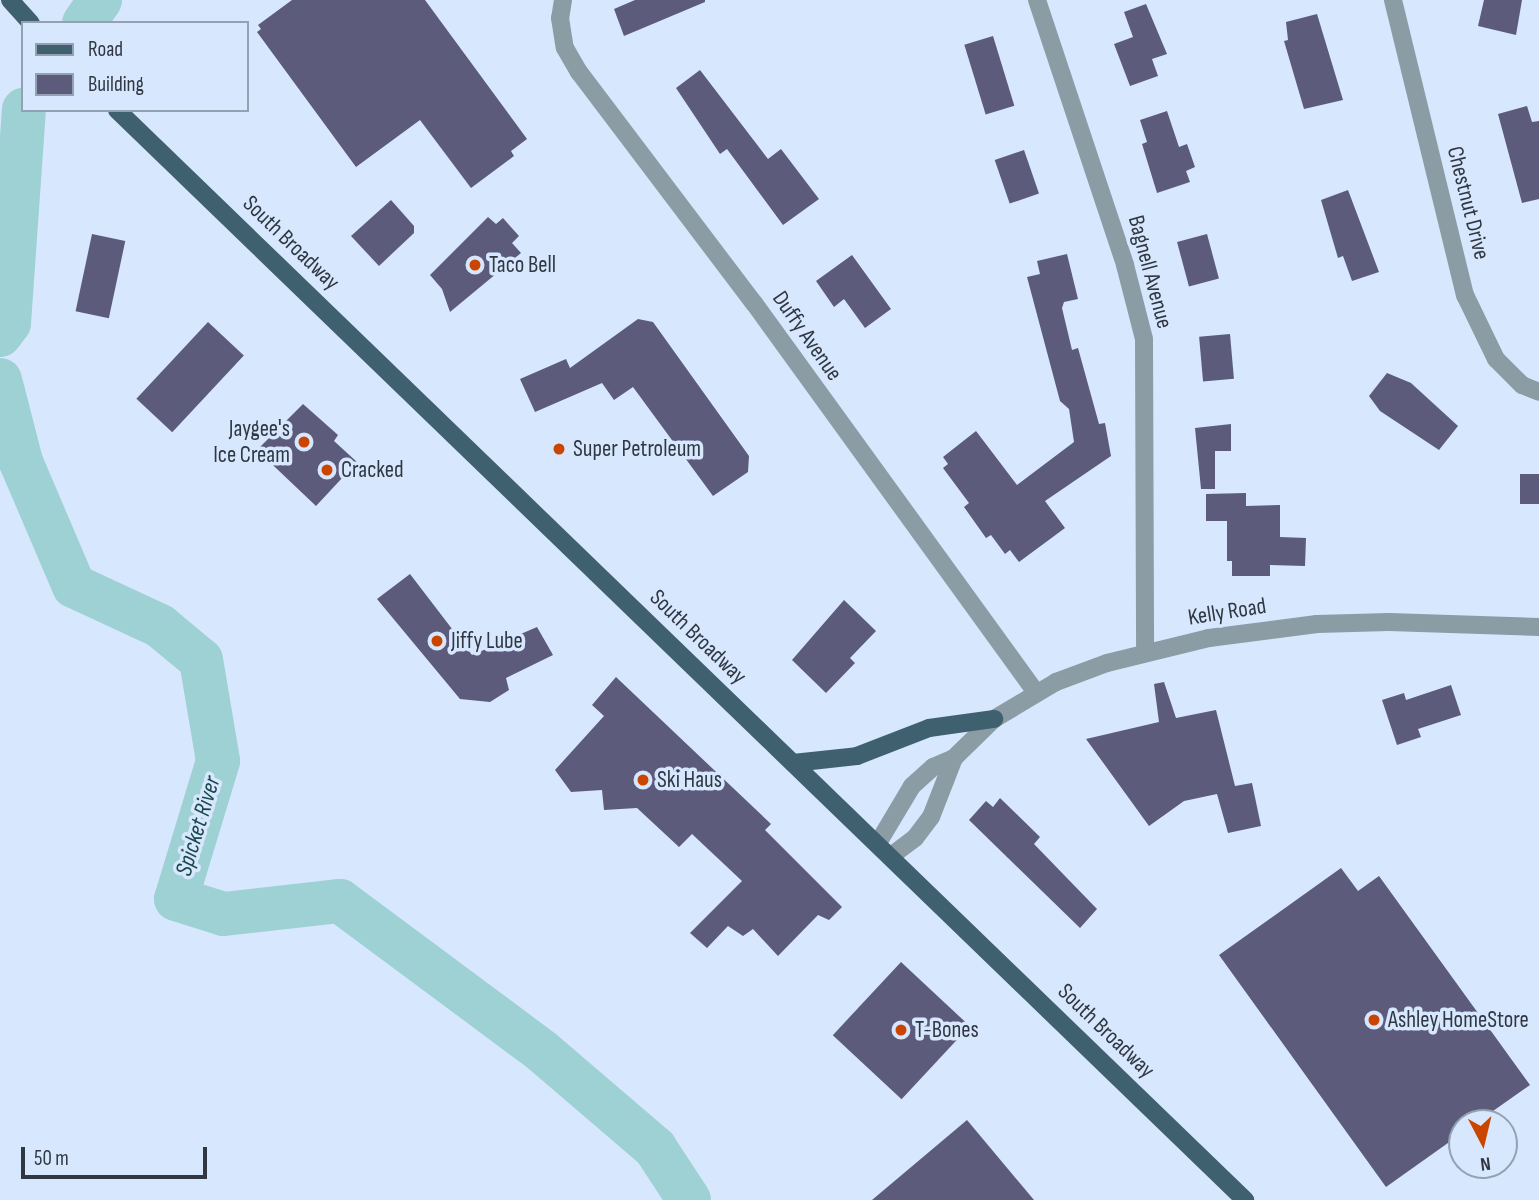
<!DOCTYPE html>
<style>
body{margin:0}
#map{position:relative;width:1539px;height:1200px;overflow:hidden;background:#d7e7fd;font-family:"Sofia Sans Condensed",sans-serif}
div>[style]{position:absolute}
[style*='--x']{left:calc(var(--x)*1px);top:calc(var(--y)*1px);width:calc(var(--w)*1px);rotate:calc(var(--a)*1deg)}
.river>*{height:44px;margin:-22px;padding:0 22px;transform-origin:22px;border-radius:22px;background:#9ed1d4}
.building>*{inset:0;background:#5c5b7c;transform-origin:0 0}
.minor>*{height:18px;margin:-9px;padding:0 9px;transform-origin:9px;border-radius:9px;background:#8b9ca5}
.major>*{height:18px;margin:-9px;padding:0 9px;transform-origin:9px;border-radius:9px;background:#3f606f}
.dots>*{width:19px;height:19px;translate:-50% -50%;box-sizing:border-box;border:4px solid #d7e7fd;border-radius:50%}
span{translate:-50% -50%;white-space:nowrap;text-align:center;line-height:1.15;-webkit-text-stroke:7px #d7e7fd;paint-order:stroke}
.street-label{font-size:23px;color:#303742}
.poi-label{font-size:23px;color:#303742}
.left{translate:0 -50%;text-align:left}
.right{translate:-100% -50%;text-align:right}
.water-label{font-size:24px;color:#19474a;font-style:italic}
.legend{position:absolute;left:21px;top:21px;width:228px;height:91px;box-sizing:border-box;background:#d7e7fd;border:2px solid #94a1b2;margin:0;padding:9px 12px;list-style:none;font-size:21px;color:#303742}
.legend li{display:flex;align-items:center;gap:14px;height:35px}
.legend b{width:35px;border:2px solid #94a1b2}
.north{position:absolute;left:1448px;top:1109px;width:70px;height:70px;box-sizing:border-box;background:#d7e7fd;border:2px solid #94a1b2;border-radius:50%;rotate:173deg;font-size:19px;font-weight:700;line-height:28px;text-align:center;color:#303742}
.north::after{content:'';display:block;margin:auto;width:24px;height:32px;background:#ca4500;clip-path:polygon(50% 0,100% 100%,50% 72%,0 100%)}
.scale{position:absolute;left:21px;top:1147px;width:186px;height:32px;box-sizing:border-box;border:4px solid #303742;border-top:0;padding-left:9px;font-size:21px;line-height:24px;white-space:nowrap;color:#303742;-webkit-text-stroke:5px #d7e7fd;paint-order:stroke}
</style>
<div id="map">
<div class="river">
<div style="--x:84;--y:23;--w:28;--a:-55"></div>
<div style="--x:0;--y:335;--w:15;--a:-53"></div>
<div style="--x:9;--y:323;--w:214;--a:-86"></div>
<div style="--x:0;--y:380;--w:85;--a:75.6"></div>
<div style="--x:21;--y:462;--w:135;--a:66.9"></div>
<div style="--x:74;--y:586;--w:95;--a:24.9"></div>
<div style="--x:160;--y:626;--w:53;--a:39.7"></div>
<div style="--x:201;--y:660;--w:102;--a:80.4"></div>
<div style="--x:218;--y:761;--w:144;--a:106.9"></div>
<div style="--x:176;--y:899;--w:50;--a:17.4"></div>
<div style="--x:224;--y:914;--w:117;--a:-6.4"></div>
<div style="--x:340;--y:901;--w:253;--a:36.6"></div>
<div style="--x:543;--y:1052;--w:148;--a:40.6"></div>
<div style="--x:655;--y:1148;--w:62;--a:56.8"></div>
</div>
<div class="building">
<div style="clip-path:polygon(292px 0,425px 0,527px 139px,511px 151px,514px 156px,471px 188px,420px 120px,356px 167px,257px 32px,261px 29px,258px 25px)"></div>
<div style="clip-path:polygon(635px 0,705px 0,705px 2px,624px 36px,614px 9px)"></div>
<div style="clip-path:polygon(1484px 0,1522px 0,1516px 35px,1478px 26px)"></div>
<div style="clip-path:polygon(1146px 4px,1167px 54px,1152px 59px,1158px 76px,1130px 86px,1114px 44px,1133px 37px,1124px 12px)"></div>
<div style="clip-path:polygon(1317px 14px,1343px 100px,1304px 109px,1284px 41px,1288px 40px,1286px 22px)"></div>
<div style="left:993px;top:36px;width:73px;height:30px;rotate:73deg"></div>
<div style="clip-path:polygon(700px 70px,768px 159px,781px 149px,819px 199px,783px 225px,727px 149px,720px 154px,676px 88px)"></div>
<div style="clip-path:polygon(1527px 106px,1532px 122px,1539px 121px,1539px 199px,1522px 203px,1498px 114px)"></div>
<div style="clip-path:polygon(1167px 111px,1179px 147px,1187px 144px,1195px 167px,1186px 171px,1190px 182px,1157px 193px,1142px 144px,1147px 142px,1140px 120px)"></div>
<div style="left:1024px;top:150px;width:46px;height:31px;rotate:71deg"></div>
<div style="clip-path:polygon(1348px 190px,1379px 272px,1352px 281px,1343px 256px,1338px 258px,1321px 200px)"></div>
<div style="clip-path:polygon(391px 200px,414px 226px,414px 233px,379px 266px,351px 236px)"></div>
<div style="clip-path:polygon(488px 217px,496px 224px,503px 218px,519px 236px,512px 243px,521px 253px,450px 312px,442px 289px,430px 275px)"></div>
<div style="left:92px;top:234px;width:34px;height:79px;rotate:12deg"></div>
<div style="left:1207px;top:234px;width:46px;height:31px;rotate:75deg"></div>
<div style="clip-path:polygon(1067px 254px,1078px 299px,1064px 302px,1062px 308px,1072px 350px,1078px 348px,1099px 424px,1105px 423px,1111px 456px,1045px 501px,1065px 528px,1019px 562px,1010px 550px,1005px 554px,991px 535px,986px 538px,964px 507px,969px 503px,943px 468px,948px 464px,943px 457px,976px 431px,1017px 485px,1074px 442px,1069px 409px,1060px 401px,1027px 277px,1040px 274px,1037px 261px)"></div>
<div style="clip-path:polygon(852px 255px,891px 309px,865px 328px,844px 299px,834px 307px,816px 281px)"></div>
<div style="clip-path:polygon(638px 319px,653px 322px,749px 456px,748px 472px,713px 496px,633px 387px,614px 400px,602px 383px,535px 412px,520px 379px,566px 359px,570px 368px)"></div>
<div style="left:208px;top:322px;width:49px;height:105px;rotate:43deg"></div>
<div style="left:1230px;top:334px;width:45px;height:31px;rotate:85deg"></div>
<div style="clip-path:polygon(1387px 373px,1411px 383px,1458px 426px,1439px 450px,1380px 411px,1369px 396px)"></div>
<div style="clip-path:polygon(303px 404px,338px 435px,334px 441px,357px 462px,316px 506px,257px 450px)"></div>
<div style="clip-path:polygon(1231px 424px,1231px 451px,1215px 451px,1215px 489px,1201px 489px,1195px 428px)"></div>
<div style="left:1520px;top:474px;width:19px;height:30px"></div>
<div style="clip-path:polygon(1246px 493px,1246px 506px,1280px 505px,1280px 537px,1306px 538px,1305px 566px,1270px 565px,1270px 576px,1232px 576px,1232px 561px,1227px 561px,1227px 521px,1206px 521px,1206px 494px)"></div>
<div style="clip-path:polygon(410px 574px,472px 655px,537px 627px,553px 655px,506px 678px,509px 690px,490px 702px,460px 699px,377px 599px)"></div>
<div style="clip-path:polygon(844px 600px,876px 631px,850px 658px,855px 663px,826px 693px,792px 660px)"></div>
<div style="clip-path:polygon(616px 677px,771px 824px,765px 830px,842px 907px,829px 920px,818px 915px,778px 956px,753px 929px,743px 936px,728px 926px,707px 948px,690px 933px,742px 881px,692px 834px,679px 847px,637px 808px,604px 810px,602px 790px,571px 792px,555px 770px,604px 716px,592px 705px)"></div>
<div style="clip-path:polygon(1164px 682px,1176px 718px,1216px 710px,1235px 786px,1252px 783px,1261px 826px,1228px 833px,1217px 794px,1184px 801px,1149px 826px,1086px 739px,1159px 722px,1154px 684px)"></div>
<div style="clip-path:polygon(1451px 685px,1461px 715px,1418px 729px,1421px 737px,1397px 745px,1382px 700px,1404px 693px,1406px 700px)"></div>
<div style="clip-path:polygon(1000px 798px,1040px 837px,1034px 844px,1097px 909px,1080px 928px,969px 820px,986px 801px,993px 807px)"></div>
<div style="clip-path:polygon(1341px 868px,1358px 891px,1379px 876px,1530px 1085px,1476px 1123px,1462px 1123px,1462px 1133px,1386px 1187px,1219px 955px)"></div>
<div style="left:901px;top:962px;width:94px;height:100px;rotate:43deg"></div>
<div style="clip-path:polygon(967px 1120px,1034px 1200px,872px 1200px)"></div>
</div>
<div class="minor">
<div style="--x:563;--y:0;--w:18;--a:99"></div>
<div style="--x:560;--y:18;--w:30;--a:81"></div>
<div style="--x:565;--y:48;--w:28;--a:60"></div>
<div style="--x:579;--y:72;--w:290;--a:52.9"></div>
<div style="--x:754;--y:303;--w:480;--a:54.1"></div>
<div style="--x:1037;--y:0;--w:279;--a:71.6"></div>
<div style="--x:1125;--y:265;--w:76;--a:75.6"></div>
<div style="--x:1144;--y:339;--w:313;--a:89.8"></div>
<div style="--x:1393;--y:0;--w:304;--a:76.3"></div>
<div style="--x:1465;--y:295;--w:71;--a:64.2"></div>
<div style="--x:1496;--y:359;--w:37;--a:45"></div>
<div style="--x:1522;--y:385;--w:18;--a:22"></div>
<div style="--x:878;--y:843;--w:66;--a:-59.2"></div>
<div style="--x:912;--y:786;--w:28;--a:-42"></div>
<div style="--x:933;--y:767;--w:23;--a:-23"></div>
<div style="--x:954;--y:758;--w:56;--a:-44.3"></div>
<div style="--x:994;--y:719;--w:72;--a:-30.8"></div>
<div style="--x:1056;--y:682;--w:54;--a:-20.4"></div>
<div style="--x:1107;--y:663;--w:105;--a:-13.8"></div>
<div style="--x:1209;--y:638;--w:109;--a:-7.4"></div>
<div style="--x:1317;--y:624;--w:72;--a:-1.6"></div>
<div style="--x:1389;--y:622;--w:150;--a:1.9"></div>
<div style="--x:891;--y:856;--w:30;--a:-37"></div>
<div style="--x:915;--y:838;--w:26;--a:-53"></div>
<div style="--x:931;--y:817;--w:63;--a:-68.7"></div>
</div>
<div class="major">
<div style="--x:10;--y:0;--w:31;--a:48"></div>
<div style="--x:117;--y:110;--w:1569;--a:44.02"></div>
<div style="--x:793;--y:763;--w:64;--a:-6.2"></div>
<div style="--x:857;--y:756;--w:77;--a:-21.3"></div>
<div style="--x:929;--y:728;--w:66;--a:-7.9"></div>
</div>
<div class="dots">
<div style="left:475px;top:265px;background:#ca4500"></div>
<div style="left:304px;top:442px;background:#ca4500"></div>
<div style="left:559px;top:449px;background:#ca4500"></div>
<div style="left:327px;top:470px;background:#ca4500"></div>
<div style="left:437px;top:641px;background:#ca4500"></div>
<div style="left:643px;top:780px;background:#ca4500"></div>
<div style="left:1374px;top:1020px;background:#ca4500"></div>
<div style="left:901px;top:1030px;background:#ca4500"></div>
</div>
<div class="street-label">
<span style="left:1468px;top:203px;rotate:76deg">Chestnut Drive</span>
<span style="left:291px;top:243px;rotate:44deg">South Broadway</span>
<span style="left:1150px;top:272px;rotate:75deg">Bagnell Avenue</span>
<span style="left:807px;top:336px;rotate:55deg">Duffy Avenue</span>
<span style="left:1227px;top:612px;rotate:-9deg">Kelly Road</span>
<span style="left:698px;top:637px;rotate:44deg">South Broadway</span>
<span style="left:1106px;top:1031px;rotate:44deg">South Broadway</span>
</div>
<div class="poi-label">
<span class="left" style="left:489px;top:265px">Taco Bell</span>
<span class="right" style="left:290px;top:442px">Jaygee's<br>Ice Cream</span>
<span class="left" style="left:573px;top:449px">Super Petroleum</span>
<span class="left" style="left:341px;top:470px">Cracked</span>
<span class="left" style="left:451px;top:641px">Jiffy Lube</span>
<span class="left" style="left:657px;top:780px">Ski Haus</span>
<span class="left" style="left:1388px;top:1020px">Ashley HomeStore</span>
<span class="left" style="left:915px;top:1030px">T-Bones</span>
</div>
<div class="water-label">
<span style="left:198px;top:826px;rotate:-73deg">Spicket River</span>
</div>
<ul class="legend">
<li><b style="height:9px;background:#3f606f"></b>Road</li>
<li><b style="height:19px;background:#5c5b7c"></b>Building</li>
</ul>
<div class="north">N</div>
<div class="scale">50 m</div>
</div>
